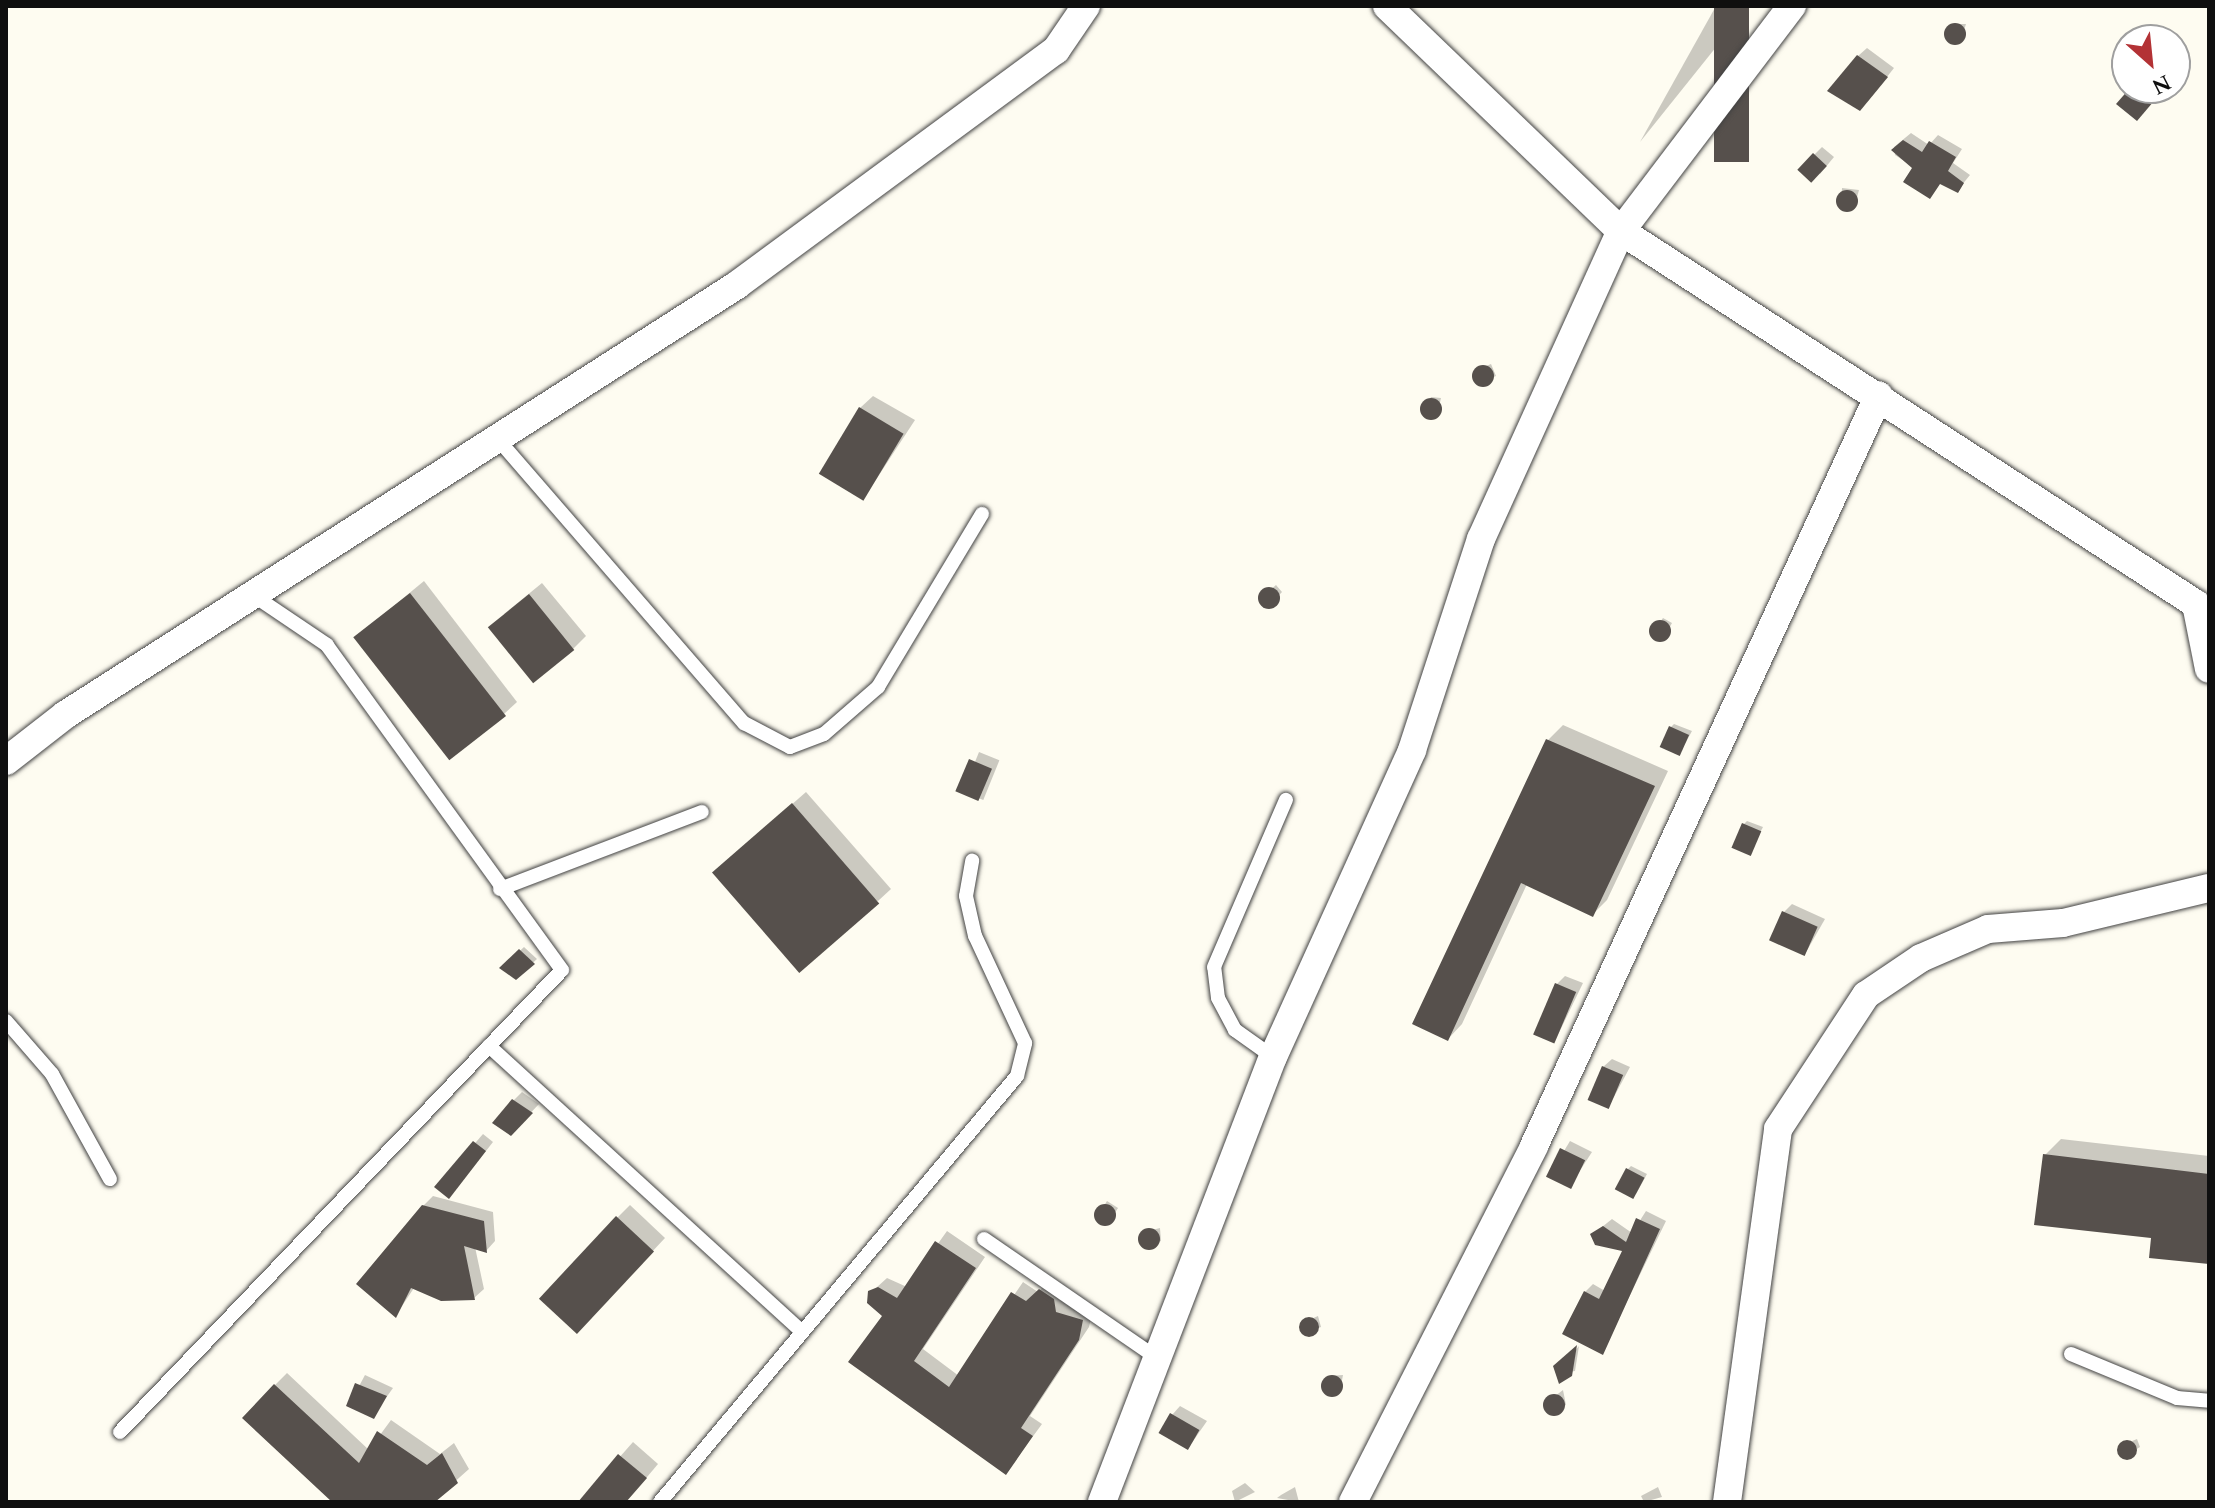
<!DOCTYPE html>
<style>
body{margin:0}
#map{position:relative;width:2215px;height:1508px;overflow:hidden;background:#fefcf1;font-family:Spectral,serif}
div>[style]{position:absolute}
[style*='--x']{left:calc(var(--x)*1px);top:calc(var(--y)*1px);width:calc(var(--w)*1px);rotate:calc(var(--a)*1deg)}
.shadow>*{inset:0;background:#0003;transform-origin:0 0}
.building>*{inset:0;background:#56504c;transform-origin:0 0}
.round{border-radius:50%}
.roads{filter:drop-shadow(0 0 2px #424242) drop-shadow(0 0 2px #424242)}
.service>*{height:14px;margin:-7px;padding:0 7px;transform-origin:7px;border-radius:7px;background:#fff}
.minor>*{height:28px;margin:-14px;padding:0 14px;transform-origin:14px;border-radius:14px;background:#fff}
span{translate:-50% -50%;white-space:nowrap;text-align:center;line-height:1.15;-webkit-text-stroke:8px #fff;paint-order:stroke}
.frame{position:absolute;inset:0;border:8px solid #0f0f0f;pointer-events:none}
.north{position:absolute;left:2111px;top:24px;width:80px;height:80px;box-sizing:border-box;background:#fff;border:2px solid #9f9f9f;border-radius:50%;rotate:153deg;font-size:22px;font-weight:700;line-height:32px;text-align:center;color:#0f0f0f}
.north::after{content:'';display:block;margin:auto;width:28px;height:36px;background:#b33235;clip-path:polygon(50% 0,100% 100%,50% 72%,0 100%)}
</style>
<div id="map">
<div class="shadow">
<div style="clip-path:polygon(1716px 6px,1749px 6px,1640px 142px)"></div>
<div style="clip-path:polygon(1952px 24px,1966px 24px,1961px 40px,1949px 39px)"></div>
<div style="clip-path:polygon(1867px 48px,1894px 68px,1868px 101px,1858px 56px)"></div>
<div style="clip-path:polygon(1911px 133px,1929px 145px,1938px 135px,1962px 149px,1953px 163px,1970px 175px,1957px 191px,1941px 182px,1930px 196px,1915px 168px,1895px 155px,1894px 147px)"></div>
<div style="clip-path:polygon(1822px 147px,1834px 157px,1820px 174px,1814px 155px)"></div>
<div style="clip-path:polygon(1842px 188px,1859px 190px,1854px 208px,1841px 206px)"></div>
<div style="clip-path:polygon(1491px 364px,1496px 376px,1479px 383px,1477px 370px)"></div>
<div style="clip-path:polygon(873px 396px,915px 420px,864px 498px,860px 408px)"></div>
<div style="clip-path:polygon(1431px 397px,1441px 398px,1437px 415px,1424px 413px)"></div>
<div style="clip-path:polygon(424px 581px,517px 702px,504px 714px,356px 637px)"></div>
<div style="clip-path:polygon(542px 583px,586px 636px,573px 649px,504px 614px)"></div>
<div style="clip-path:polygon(1276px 585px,1282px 592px,1269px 606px,1261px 598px)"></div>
<div style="clip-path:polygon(1663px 618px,1672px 623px,1663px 639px,1652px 633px)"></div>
<div style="clip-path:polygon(1674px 724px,1692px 731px,1680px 753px,1671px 727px)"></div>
<div style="clip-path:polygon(1563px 725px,1668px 771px,1607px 900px,1593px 914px,1527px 884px,1462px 1024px,1448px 1039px,1415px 1023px,1548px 740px)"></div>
<div style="left:979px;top:752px;width:22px;height:43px;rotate:22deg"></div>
<div style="clip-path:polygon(806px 792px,891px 889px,878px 901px,727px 861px)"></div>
<div style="clip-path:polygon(1747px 821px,1763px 827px,1749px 854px,1744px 824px)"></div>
<div style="clip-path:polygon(1792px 904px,1825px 919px,1805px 954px,1784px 912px)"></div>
<div style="clip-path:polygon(524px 947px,537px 959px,516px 978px,502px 968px)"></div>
<div style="clip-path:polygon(1565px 976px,1583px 983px,1555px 1041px,1557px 984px)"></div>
<div style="clip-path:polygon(1612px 1059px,1630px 1067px,1608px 1108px,1603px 1067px)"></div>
<div style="clip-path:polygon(522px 1092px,539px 1104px,511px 1134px,513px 1101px)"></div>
<div style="clip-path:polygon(483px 1134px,493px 1142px,457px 1188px,437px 1187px)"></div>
<div style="clip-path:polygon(2061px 1139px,2209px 1156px,2209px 1262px,2154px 1237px,2045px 1155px)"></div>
<div style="clip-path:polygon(1570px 1141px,1592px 1152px,1570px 1186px,1549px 1176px)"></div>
<div style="clip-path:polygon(1631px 1166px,1647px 1174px,1636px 1194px,1628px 1169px)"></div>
<div style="clip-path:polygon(433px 1196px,493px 1212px,495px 1241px,486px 1251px,475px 1247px,484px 1289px,474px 1298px,414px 1288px,396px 1315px,423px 1206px)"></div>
<div style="left:1107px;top:1201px;width:13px;height:18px;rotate:32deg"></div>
<div style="clip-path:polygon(630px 1205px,665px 1238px,589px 1319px,617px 1218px)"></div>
<div style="clip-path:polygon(1646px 1211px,1666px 1221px,1602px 1353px,1585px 1292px,1593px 1284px,1605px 1291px,1625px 1250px,1592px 1235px,1612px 1219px,1632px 1233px)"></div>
<div style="clip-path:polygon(1160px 1228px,1161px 1241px,1145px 1247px,1140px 1233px)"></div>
<div style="clip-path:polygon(947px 1231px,985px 1257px,923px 1349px,959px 1376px,1023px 1282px,1038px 1292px,1051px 1279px,1093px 1309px,1089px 1327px,1030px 1416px,1042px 1424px,1006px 1473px,851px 1361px,884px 1315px,876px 1288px,887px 1278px,907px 1287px)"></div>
<div style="clip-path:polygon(1318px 1316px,1321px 1327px,1305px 1333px,1302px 1323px)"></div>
<div style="clip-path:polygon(1579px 1346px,1575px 1371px,1556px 1374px)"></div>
<div style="clip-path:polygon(287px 1373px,369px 1450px,391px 1420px,440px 1454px,454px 1443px,469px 1469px,432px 1502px,335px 1502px,275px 1385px)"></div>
<div style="clip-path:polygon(365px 1375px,393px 1388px,373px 1416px,349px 1405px)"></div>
<div style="clip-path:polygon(1343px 1375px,1340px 1391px,1326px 1391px,1329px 1376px)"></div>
<div style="clip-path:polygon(1563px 1390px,1566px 1405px,1550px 1412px,1546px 1403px)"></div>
<div style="clip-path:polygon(1180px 1406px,1207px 1421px,1189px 1447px,1172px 1415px)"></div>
<div style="clip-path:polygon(2137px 1439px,2140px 1447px,2124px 1457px,2120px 1446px)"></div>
<div style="clip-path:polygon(633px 1442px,658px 1464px,626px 1502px,580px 1502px)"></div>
<div style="clip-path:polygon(1245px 1483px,1255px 1492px,1235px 1502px,1232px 1491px)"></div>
<div style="clip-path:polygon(1295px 1487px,1299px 1502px,1277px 1498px,1281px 1495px)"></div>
<div style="clip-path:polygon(1658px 1487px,1662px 1497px,1644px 1502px,1641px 1496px)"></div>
</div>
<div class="building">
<div style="left:1714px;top:6px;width:35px;height:156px"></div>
<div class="round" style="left:1944px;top:23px;width:22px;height:22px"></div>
<div style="clip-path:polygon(1857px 55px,1888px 77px,1860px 111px,1827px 91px)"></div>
<div style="clip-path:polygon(2130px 88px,2165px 88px,2137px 121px,2116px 104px)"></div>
<div style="clip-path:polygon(1903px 140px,1922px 152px,1929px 141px,1956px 157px,1948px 171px,1964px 183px,1958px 193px,1940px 184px,1930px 199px,1903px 182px,1912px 168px,1891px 150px)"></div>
<div style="left:1813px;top:153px;width:19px;height:23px;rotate:43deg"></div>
<div class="round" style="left:1836px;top:190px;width:22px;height:22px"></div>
<div class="round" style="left:1472px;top:365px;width:22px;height:22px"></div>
<div class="round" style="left:1420px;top:398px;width:22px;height:22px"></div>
<div style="left:859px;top:407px;width:52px;height:78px;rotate:31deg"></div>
<div class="round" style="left:1258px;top:587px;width:22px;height:22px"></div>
<div style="left:410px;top:593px;width:156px;height:72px;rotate:52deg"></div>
<div style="left:529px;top:594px;width:72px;height:53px;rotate:51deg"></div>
<div class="round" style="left:1649px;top:620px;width:22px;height:22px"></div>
<div style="left:1669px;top:726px;width:22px;height:23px;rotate:24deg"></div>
<div style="clip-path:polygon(1546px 739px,1655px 786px,1593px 917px,1521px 883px,1448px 1041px,1412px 1024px)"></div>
<div style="left:969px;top:759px;width:25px;height:35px;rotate:23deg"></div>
<div style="left:792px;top:803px;width:133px;height:106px;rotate:49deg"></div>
<div style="left:1742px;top:823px;width:21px;height:27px;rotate:23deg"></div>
<div style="left:1782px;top:911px;width:39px;height:32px;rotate:24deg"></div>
<div style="clip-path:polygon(519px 949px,535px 964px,516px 980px,499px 968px)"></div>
<div style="left:1555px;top:983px;width:23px;height:56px;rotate:23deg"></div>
<div style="left:1602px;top:1066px;width:23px;height:37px;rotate:23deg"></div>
<div style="clip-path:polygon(512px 1099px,533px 1113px,511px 1136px,492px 1123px)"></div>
<div style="clip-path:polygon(473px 1141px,486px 1151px,449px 1199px,434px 1187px)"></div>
<div style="left:1560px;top:1148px;width:28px;height:32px;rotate:26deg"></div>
<div style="clip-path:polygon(2043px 1154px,2209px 1174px,2209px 1264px,2149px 1258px,2151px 1238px,2034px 1225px)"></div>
<div style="left:1626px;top:1168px;width:21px;height:24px;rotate:28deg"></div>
<div class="round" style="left:1094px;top:1204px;width:22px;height:22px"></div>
<div style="clip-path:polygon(422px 1205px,484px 1221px,487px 1253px,464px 1246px,475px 1300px,441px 1301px,411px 1288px,396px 1318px,356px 1284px)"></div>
<div style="left:616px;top:1216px;width:52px;height:113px;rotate:43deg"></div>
<div style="clip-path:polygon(1636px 1218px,1660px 1229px,1603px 1355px,1562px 1334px,1584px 1291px,1599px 1299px,1622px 1251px,1595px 1245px,1590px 1234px,1603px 1226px,1626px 1242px)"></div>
<div class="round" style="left:1138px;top:1228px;width:22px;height:22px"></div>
<div style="clip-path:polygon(935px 1241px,976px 1268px,914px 1361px,949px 1387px,1011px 1292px,1026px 1301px,1039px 1289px,1054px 1299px,1056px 1312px,1083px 1320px,1079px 1340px,1021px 1428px,1033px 1436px,1006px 1475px,848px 1362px,882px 1316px,867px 1303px,868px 1291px,878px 1287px,897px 1298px)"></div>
<div class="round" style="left:1299px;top:1317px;width:20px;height:20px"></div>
<div style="clip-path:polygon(1577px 1345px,1572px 1376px,1559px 1384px,1553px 1366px)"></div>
<div class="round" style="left:1321px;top:1375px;width:22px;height:22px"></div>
<div style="clip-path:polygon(355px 1383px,387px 1396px,374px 1419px,346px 1406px)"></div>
<div style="clip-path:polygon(274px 1384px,359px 1463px,377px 1431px,427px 1465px,442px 1453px,458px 1483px,435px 1502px,332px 1502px,242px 1418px)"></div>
<div class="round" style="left:1543px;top:1394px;width:22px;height:22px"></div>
<div style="left:1170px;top:1413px;width:34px;height:23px;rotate:30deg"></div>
<div class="round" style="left:2117px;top:1440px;width:20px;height:20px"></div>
<div style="clip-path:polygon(618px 1454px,647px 1478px,626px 1502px,578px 1502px)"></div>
</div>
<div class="roads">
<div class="service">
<div style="--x:496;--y:437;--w:379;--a:49.1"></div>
<div style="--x:744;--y:723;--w:52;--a:27.6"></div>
<div style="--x:790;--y:747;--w:36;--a:-21"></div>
<div style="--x:824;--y:734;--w:72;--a:-41"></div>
<div style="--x:878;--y:687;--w:202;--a:-59"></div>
<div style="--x:500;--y:889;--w:216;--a:-20.9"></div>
<div style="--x:6;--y:1021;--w:70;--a:49"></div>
<div style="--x:52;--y:1074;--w:120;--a:61.1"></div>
<div style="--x:489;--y:1046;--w:420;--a:42.4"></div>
<div style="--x:1273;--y:1057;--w:47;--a:-144.6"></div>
<div style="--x:1235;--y:1030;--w:36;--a:-118"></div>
<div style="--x:1218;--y:998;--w:31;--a:-97"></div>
<div style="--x:1214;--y:967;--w:182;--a:-66.7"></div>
<div style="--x:984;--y:1239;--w:214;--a:34.5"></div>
<div style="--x:2071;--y:1354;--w:115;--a:22.5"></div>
<div style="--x:2177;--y:1398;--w:32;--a:5"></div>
<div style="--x:120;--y:1432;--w:639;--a:-46.27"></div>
<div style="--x:562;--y:970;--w:401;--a:-125.9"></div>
<div style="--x:327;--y:645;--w:89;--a:-146"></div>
<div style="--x:660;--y:1502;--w:556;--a:-50.04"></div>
<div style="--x:1017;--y:1076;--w:34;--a:-76"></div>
<div style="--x:1025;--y:1043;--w:118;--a:-115"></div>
<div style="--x:975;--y:936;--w:41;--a:-102.7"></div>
<div style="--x:966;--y:896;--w:36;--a:-80"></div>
</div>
<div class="minor">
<div style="--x:1387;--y:6;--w:325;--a:43.9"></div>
<div style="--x:1621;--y:231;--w:685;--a:32.97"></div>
<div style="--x:2196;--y:604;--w:66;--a:78.7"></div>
<div style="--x:6;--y:761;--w:75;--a:-37.9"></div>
<div style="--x:65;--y:715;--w:798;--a:-32.61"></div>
<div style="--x:737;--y:285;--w:396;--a:-36.4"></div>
<div style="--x:1056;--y:50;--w:53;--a:-55.7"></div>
<div style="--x:1102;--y:1502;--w:477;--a:-69"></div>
<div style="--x:1273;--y:1057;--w:337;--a:-65.6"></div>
<div style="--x:1412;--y:750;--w:222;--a:-71.9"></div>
<div style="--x:1481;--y:539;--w:338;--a:-65.6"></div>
<div style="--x:1621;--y:231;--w:283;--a:-52.8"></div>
<div style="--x:1353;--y:1502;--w:399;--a:-63"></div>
<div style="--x:1534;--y:1146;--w:826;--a:-65.33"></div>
<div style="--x:1727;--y:1502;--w:376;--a:-82.2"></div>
<div style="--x:1778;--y:1129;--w:160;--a:-56.7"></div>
<div style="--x:1866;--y:995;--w:66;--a:-33.9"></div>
<div style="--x:1921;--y:958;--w:73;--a:-23.4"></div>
<div style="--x:1988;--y:929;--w:75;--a:-4.6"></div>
<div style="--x:2063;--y:923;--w:150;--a:-13.5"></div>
</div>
</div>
<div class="frame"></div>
<div class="north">N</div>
</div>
